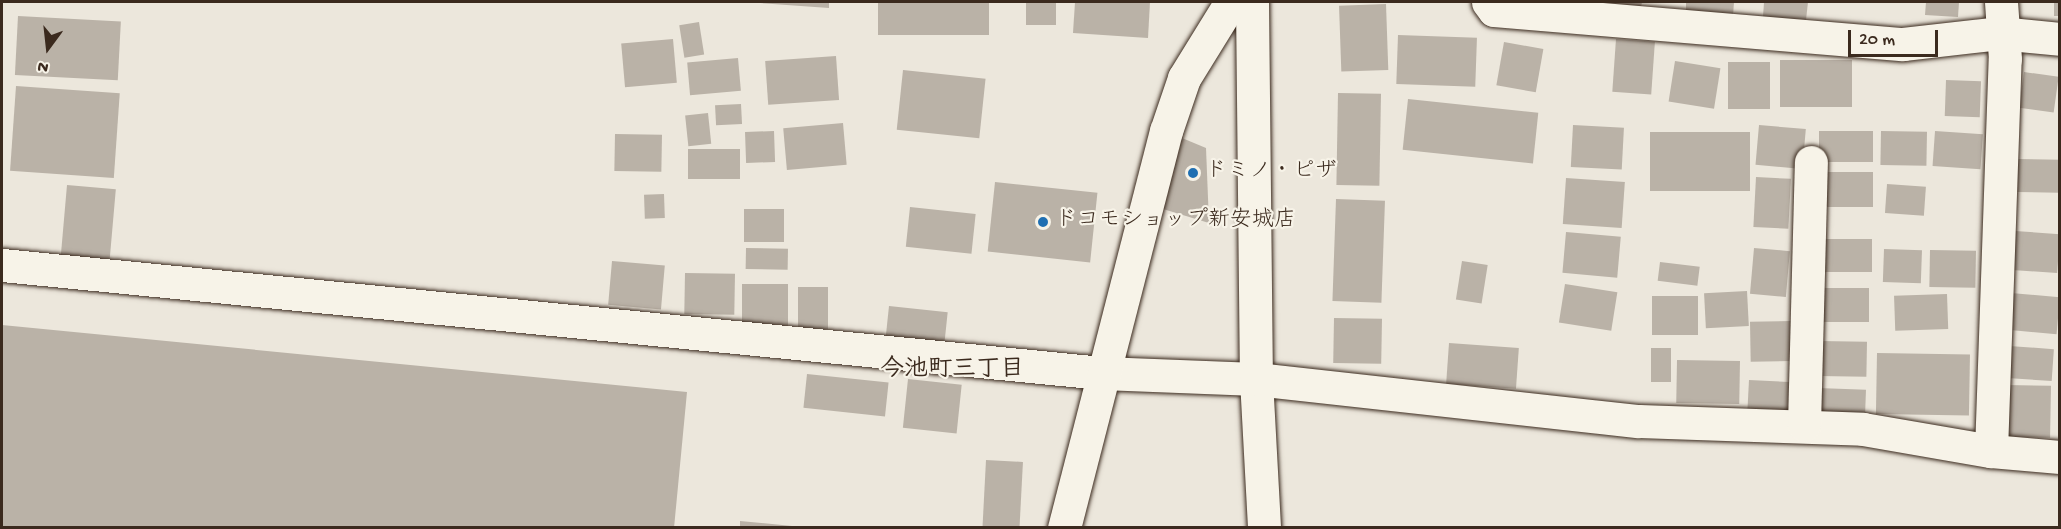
<!DOCTYPE html>
<meta charset="utf-8">
<style>
body{margin:0}
#map{position:relative;width:2061px;height:529px;overflow:hidden;background:#ece7dc;font-family:"Gochi Hand","Klee One",sans-serif}
div>[style]{position:absolute}
[style*='--x']{left:calc(var(--x)*1px);top:calc(var(--y)*1px);width:calc(var(--w)*1px);rotate:calc(var(--a)*1deg)}
.building>*{inset:0;background:#bab2a7;transform-origin:0 0}
.roads{filter:drop-shadow(0 0 2px #3b2a1e) drop-shadow(0 0 2px #3b2a1e)}
.minor>*{height:33px;margin:-16.5px;padding:0 16.5px;transform-origin:16.5px;border-radius:16.5px;background:#f7f3e8}
.dots>*{width:16px;height:16px;translate:-50% -50%;box-sizing:border-box;border:3px solid #f7f3e8;border-radius:50%}
span{translate:-50% -50%;white-space:nowrap;text-align:center;line-height:1.15;-webkit-text-stroke:4.5px #f7f3e8;paint-order:stroke}
.poi-label{font-size:22px;color:#3b2a1e}
.left{translate:0 -50%;text-align:left}
.neighbourhood-label{font-size:24px;color:#3b2a1e;font-weight:700}
.frame{position:absolute;inset:0;border:3px solid #3b2a1e;pointer-events:none}
.north{position:absolute;left:18px;top:18px;width:60px;height:60px;-webkit-text-stroke:4px #f7f3e8;paint-order:stroke;rotate:195deg;font-size:16px;font-weight:700;line-height:24px;text-align:center;color:#3b2a1e}
.north::after{content:'';display:block;margin:auto;width:21px;height:27px;background:#3b2a1e;clip-path:polygon(50% 0,100% 100%,50% 72%,0 100%)}
.scale{position:absolute;left:1848px;top:30px;width:90px;height:27px;box-sizing:border-box;border:3px solid #3b2a1e;border-top:0;padding-left:8px;font-size:18px;line-height:21px;white-space:nowrap;color:#3b2a1e;-webkit-text-stroke:4px #f7f3e8;paint-order:stroke}
</style>
<div id="map">
<div class="building">
<div style="clip-path:polygon(745px 2px,829px 2px,829px 8px)"></div>
<div style="left:878px;top:2px;width:111px;height:33px"></div>
<div style="left:1026px;top:2px;width:30px;height:23px"></div>
<div style="clip-path:polygon(1075px 2px,1150px 2px,1148px 38px,1073px 33px)"></div>
<div style="clip-path:polygon(1598px 2px,1642px 2px,1640px 12px)"></div>
<div style="clip-path:polygon(1686px 2px,1734px 2px,1733px 16px,1686px 14px)"></div>
<div style="clip-path:polygon(1764px 2px,1808px 2px,1806px 20px,1763px 17px)"></div>
<div style="clip-path:polygon(1926px 2px,1959px 2px,1958px 17px,1925px 15px)"></div>
<div style="left:2054px;top:2px;width:6px;height:14px"></div>
<div style="left:1386px;top:4px;width:66px;height:47px;rotate:88deg"></div>
<div style="left:18px;top:16px;width:103px;height:59px;rotate:3deg"></div>
<div style="left:699px;top:22px;width:33px;height:20px;rotate:81deg"></div>
<div style="left:1398px;top:35px;width:79px;height:49px;rotate:2deg"></div>
<div style="left:673px;top:39px;width:44px;height:52px;rotate:85deg"></div>
<div style="left:1616px;top:39px;width:39px;height:53px;rotate:4deg"></div>
<div style="left:1504px;top:42px;width:40px;height:44px;rotate:10deg"></div>
<div style="left:836px;top:56px;width:44px;height:71px;rotate:86deg"></div>
<div style="left:738px;top:58px;width:33px;height:51px;rotate:85deg"></div>
<div style="left:1780px;top:60px;width:72px;height:47px"></div>
<div style="left:1675px;top:61px;width:46px;height:41px;rotate:9deg"></div>
<div style="left:1728px;top:62px;width:42px;height:47px"></div>
<div style="left:903px;top:70px;width:83px;height:60px;rotate:6deg"></div>
<div style="left:2024px;top:72px;width:35px;height:36px;rotate:8deg"></div>
<div style="left:1946px;top:80px;width:35px;height:36px;rotate:2deg"></div>
<div style="left:16px;top:86px;width:104px;height:85px;rotate:4deg"></div>
<div style="left:1338px;top:93px;width:43px;height:92px;rotate:1deg"></div>
<div style="left:1408px;top:99px;width:131px;height:51px;rotate:6deg"></div>
<div style="left:741px;top:104px;width:20px;height:26px;rotate:87deg"></div>
<div style="left:708px;top:113px;width:31px;height:23px;rotate:84deg"></div>
<div style="left:843px;top:123px;width:42px;height:60px;rotate:85deg"></div>
<div style="left:1573px;top:125px;width:51px;height:42px;rotate:3deg"></div>
<div style="left:1759px;top:125px;width:47px;height:40px;rotate:5deg"></div>
<div style="left:774px;top:131px;width:31px;height:29px;rotate:88deg"></div>
<div style="left:1819px;top:131px;width:54px;height:31px"></div>
<div style="left:1881px;top:131px;width:46px;height:34px;rotate:1deg"></div>
<div style="left:1935px;top:131px;width:48px;height:35px;rotate:4deg"></div>
<div style="left:1650px;top:132px;width:100px;height:59px"></div>
<div style="left:615px;top:134px;width:47px;height:37px;rotate:1deg"></div>
<div style="clip-path:polygon(1182px 138px,1206px 148px,1209px 223px,1163px 209px)"></div>
<div style="left:740px;top:149px;width:30px;height:52px;rotate:90deg"></div>
<div style="left:2018px;top:159px;width:42px;height:33px;rotate:1deg"></div>
<div style="left:1823px;top:172px;width:50px;height:35px"></div>
<div style="left:1756px;top:177px;width:35px;height:50px;rotate:3deg"></div>
<div style="left:1566px;top:178px;width:59px;height:46px;rotate:4deg"></div>
<div style="left:995px;top:182px;width:103px;height:70px;rotate:6deg"></div>
<div style="left:1887px;top:184px;width:39px;height:29px;rotate:4deg"></div>
<div style="left:67px;top:185px;width:49px;height:76px;rotate:5deg"></div>
<div style="left:664px;top:194px;width:24px;height:20px;rotate:88deg"></div>
<div style="left:1336px;top:199px;width:49px;height:102px;rotate:2deg"></div>
<div style="left:910px;top:207px;width:66px;height:40px;rotate:6deg"></div>
<div style="left:744px;top:209px;width:40px;height:33px"></div>
<div style="left:2015px;top:231px;width:45px;height:39px;rotate:4deg"></div>
<div style="left:1566px;top:232px;width:55px;height:41px;rotate:5deg"></div>
<div style="left:1872px;top:239px;width:33px;height:53px;rotate:90deg"></div>
<div style="left:746px;top:248px;width:42px;height:21px;rotate:1deg"></div>
<div style="left:1754px;top:248px;width:36px;height:46px;rotate:5deg"></div>
<div style="left:1884px;top:249px;width:38px;height:33px;rotate:2deg"></div>
<div style="left:1930px;top:250px;width:46px;height:37px;rotate:1deg"></div>
<div style="left:612px;top:261px;width:53px;height:44px;rotate:5deg"></div>
<div style="left:1462px;top:261px;width:26px;height:39px;rotate:9deg"></div>
<div style="left:1660px;top:262px;width:40px;height:19px;rotate:7deg"></div>
<div style="left:685px;top:273px;width:50px;height:41px;rotate:1deg"></div>
<div style="left:742px;top:284px;width:46px;height:44px"></div>
<div style="left:1565px;top:284px;width:53px;height:39px;rotate:9deg"></div>
<div style="left:798px;top:287px;width:30px;height:42px"></div>
<div style="left:1823px;top:288px;width:46px;height:34px"></div>
<div style="left:1747px;top:291px;width:35px;height:43px;rotate:87deg"></div>
<div style="left:2011px;top:293px;width:49px;height:37px;rotate:5deg"></div>
<div style="left:1947px;top:294px;width:35px;height:53px;rotate:88deg"></div>
<div style="left:1652px;top:296px;width:46px;height:39px"></div>
<div style="left:889px;top:306px;width:59px;height:36px;rotate:6deg"></div>
<div style="left:1334px;top:318px;width:48px;height:45px;rotate:1deg"></div>
<div style="left:1791px;top:321px;width:40px;height:41px;rotate:89deg"></div>
<div style="clip-path:polygon(2px 325px,687px 392px,674px 528px,2px 528px)"></div>
<div style="left:1819px;top:341px;width:48px;height:35px;rotate:1deg"></div>
<div style="left:1449px;top:343px;width:70px;height:41px;rotate:4deg"></div>
<div style="left:2009px;top:346px;width:45px;height:32px;rotate:4deg"></div>
<div style="left:1651px;top:348px;width:20px;height:34px"></div>
<div style="left:1877px;top:353px;width:93px;height:61px;rotate:1deg"></div>
<div style="left:1677px;top:360px;width:63px;height:43px;rotate:1deg"></div>
<div style="left:807px;top:374px;width:82px;height:34px;rotate:6deg"></div>
<div style="left:908px;top:379px;width:54px;height:49px;rotate:6deg"></div>
<div style="left:1749px;top:380px;width:40px;height:36px;rotate:3deg"></div>
<div style="left:2006px;top:385px;width:45px;height:52px;rotate:1deg"></div>
<div style="left:1818px;top:388px;width:48px;height:32px;rotate:2deg"></div>
<div style="left:986px;top:460px;width:37px;height:68px;rotate:3deg"></div>
<div style="clip-path:polygon(740px 521px,792px 526px,792px 528px,740px 528px)"></div>
</div>
<div class="roads">
<div class="minor">
<div style="--x:1252;--y:2;--w:377;--a:89.4"></div>
<div style="--x:1256;--y:379;--w:149;--a:86.9"></div>
<div style="--x:1488;--y:2;--w:10;--a:53"></div>
<div style="--x:1494;--y:10;--w:410;--a:4.8"></div>
<div style="--x:1903;--y:44;--w:97;--a:-6.5"></div>
<div style="--x:1999;--y:33;--w:61;--a:5.6"></div>
<div style="--x:2;--y:265;--w:1105;--a:5.61"></div>
<div style="--x:1102;--y:373;--w:154;--a:2.2"></div>
<div style="--x:1256;--y:379;--w:385;--a:6.3"></div>
<div style="--x:1639;--y:421;--w:224;--a:2"></div>
<div style="--x:1863;--y:429;--w:130;--a:9.8"></div>
<div style="--x:1991;--y:451;--w:69;--a:5"></div>
<div style="--x:1804;--y:425;--w:263;--a:-88.5"></div>
<div style="--x:1991;--y:451;--w:392;--a:-88"></div>
<div style="--x:2005;--y:59;--w:57;--a:-94"></div>
<div style="--x:1064;--y:528;--w:410;--a:-75.6"></div>
<div style="--x:1166;--y:131;--w:56;--a:-71.2"></div>
<div style="--x:1184;--y:78;--w:89;--a:-58.3"></div>
</div>
</div>
<div class="dots">
<div style="left:1193px;top:173px;background:#1f6fb2"></div>
<div style="left:1043px;top:222px;background:#1f6fb2"></div>
</div>
<div class="poi-label">
<span class="left" style="left:1205px;top:173px">ドミノ・ピザ</span>
<span class="left" style="left:1055px;top:222px">ドコモショップ新安城店</span>
</div>
<div class="neighbourhood-label">
<span style="left:952px;top:371px">今池町三丁目</span>
</div>
<div class="frame"></div>
<div class="north">N</div>
<div class="scale">20 m</div>
</div>
